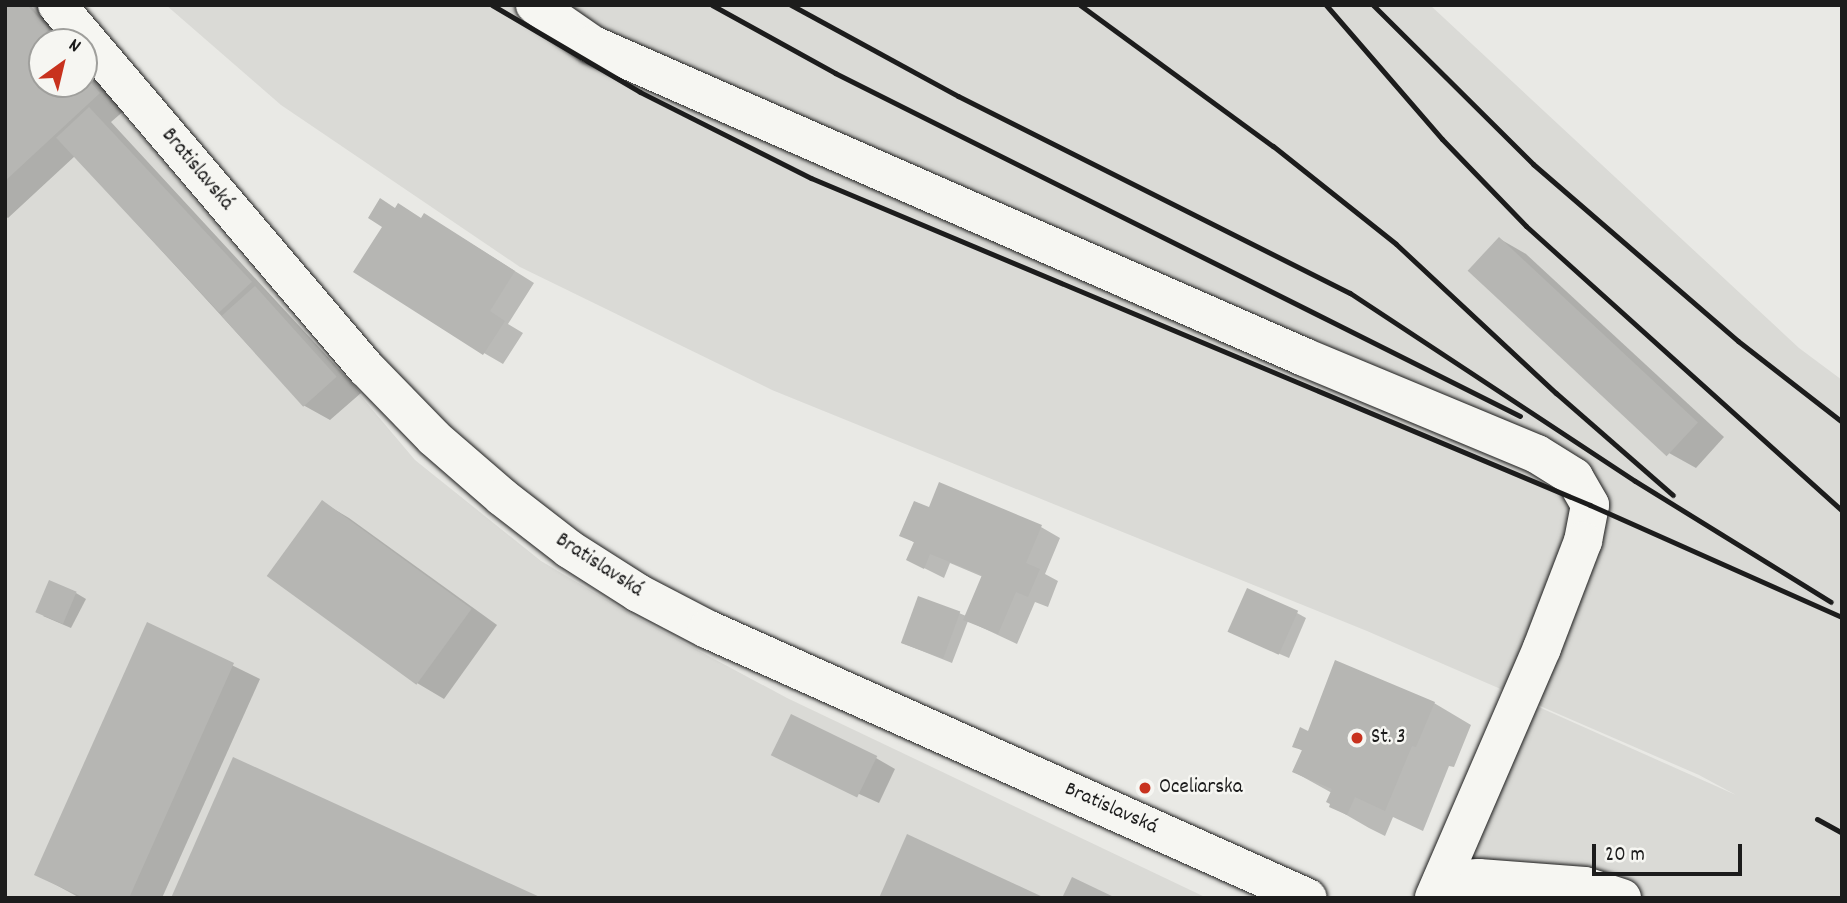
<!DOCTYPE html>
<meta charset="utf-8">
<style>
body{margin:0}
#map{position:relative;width:1847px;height:903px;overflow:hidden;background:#e9e9e5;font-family:Dekko,sans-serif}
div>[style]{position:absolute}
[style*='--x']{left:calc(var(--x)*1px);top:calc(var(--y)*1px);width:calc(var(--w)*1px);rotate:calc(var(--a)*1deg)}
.built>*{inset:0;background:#dadad6}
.shadow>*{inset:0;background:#0003}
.building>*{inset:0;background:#b6b6b3;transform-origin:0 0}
.roads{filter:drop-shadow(0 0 2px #1c1c1c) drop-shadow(0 0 2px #1c1c1c)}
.minor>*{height:38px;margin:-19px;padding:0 19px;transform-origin:19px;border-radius:19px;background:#f6f6f2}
.rail>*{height:5px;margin:-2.5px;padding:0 2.5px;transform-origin:2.5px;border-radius:2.5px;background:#1c1c1c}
.dots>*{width:19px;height:19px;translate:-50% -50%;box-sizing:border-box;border:4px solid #f6f6f2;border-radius:50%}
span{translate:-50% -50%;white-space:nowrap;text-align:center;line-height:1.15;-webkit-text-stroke:5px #f6f6f2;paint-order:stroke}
.street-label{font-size:21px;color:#1c1c1c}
.poi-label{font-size:21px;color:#1c1c1c}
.left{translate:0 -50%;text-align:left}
.frame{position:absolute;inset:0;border:7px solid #1c1c1c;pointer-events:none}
.north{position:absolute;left:28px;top:28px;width:70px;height:70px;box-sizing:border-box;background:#f6f6f2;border:2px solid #9f9f9c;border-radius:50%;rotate:34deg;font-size:19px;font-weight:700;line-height:28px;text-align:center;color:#1c1c1c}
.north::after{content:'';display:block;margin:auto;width:24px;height:32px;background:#c8321e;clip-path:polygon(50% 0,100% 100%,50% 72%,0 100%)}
.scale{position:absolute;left:1592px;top:844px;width:150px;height:32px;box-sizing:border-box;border:4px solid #1c1c1c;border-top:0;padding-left:9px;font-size:21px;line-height:24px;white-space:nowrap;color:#1c1c1c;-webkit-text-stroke:5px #f6f6f2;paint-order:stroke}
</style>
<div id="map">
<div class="built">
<div style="clip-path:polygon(5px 5px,30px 5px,61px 42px,42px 42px,42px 84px,84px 84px,84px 69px,415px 460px,541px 561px,634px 616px,787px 698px,1207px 898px,5px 898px)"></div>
<div style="clip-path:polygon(166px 5px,1430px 5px,1799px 348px,1842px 380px,1842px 898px,1434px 898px,1532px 704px,1736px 795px,1699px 775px,1367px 631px,772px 390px,520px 267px,281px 105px)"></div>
</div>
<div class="shadow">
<div style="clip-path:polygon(5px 5px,37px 5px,72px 42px,42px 42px,42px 84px,84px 84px,84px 64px,126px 109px,111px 122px,361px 393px,330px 420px,303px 405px,75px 156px,8px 218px,5px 216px)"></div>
<div style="clip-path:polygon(396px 210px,443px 226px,534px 283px,508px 324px,523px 333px,503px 364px,484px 353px)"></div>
<div style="clip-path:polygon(1500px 239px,1526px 254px,1724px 437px,1696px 468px,1669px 453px)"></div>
<div style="clip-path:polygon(322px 502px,349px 518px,497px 625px,444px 699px,417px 683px)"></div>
<div style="clip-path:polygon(930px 509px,1041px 527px,1060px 538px,1045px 574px,1058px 581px,1048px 607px,1035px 602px,1017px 644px,968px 621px,952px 663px,902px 643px,959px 613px,966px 616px,983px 577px,950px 563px,944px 578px,908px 560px,915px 543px,902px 535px)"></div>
<div style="clip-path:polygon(76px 593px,86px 599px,71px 628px,43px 616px)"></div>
<div style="clip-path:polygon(1297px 613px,1306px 618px,1289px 658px,1239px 636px)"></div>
<div style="clip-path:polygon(148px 624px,260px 679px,162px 898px,80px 898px,36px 874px)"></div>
<div style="clip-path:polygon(1434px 703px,1471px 725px,1454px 767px,1449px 766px,1423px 831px,1393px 817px,1385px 836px,1369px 828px,1331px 806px,1332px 793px,1294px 772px,1303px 751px,1294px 746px,1309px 733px)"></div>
<div style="clip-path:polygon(773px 755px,876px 758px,895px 769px,879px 803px)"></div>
</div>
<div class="building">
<div style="clip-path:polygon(5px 5px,27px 5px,49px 29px,45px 33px,53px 42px,42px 42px,42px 84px,84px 84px,84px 75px,100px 93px,5px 181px)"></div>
<div style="left:89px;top:107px;width:239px;height:45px;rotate:47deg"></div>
<div style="clip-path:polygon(380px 198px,395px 208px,398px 203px,421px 218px,424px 213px,515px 271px,490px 311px,505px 321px,483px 355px,353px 272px,382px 227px,368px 218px)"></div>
<div style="left:1499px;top:237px;width:272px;height:46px;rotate:43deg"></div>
<div style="left:255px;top:286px;width:122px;height:45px;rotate:48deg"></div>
<div style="clip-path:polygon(939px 482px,1042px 525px,1026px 563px,1040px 569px,1028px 597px,1016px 592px,998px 634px,963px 620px,982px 575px,930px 554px,924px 569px,906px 560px,914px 542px,899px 536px,914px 501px,929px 507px)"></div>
<div style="left:322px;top:500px;width:185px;height:94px;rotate:36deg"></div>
<div style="left:49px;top:580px;width:30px;height:35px;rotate:23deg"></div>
<div style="left:1247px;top:588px;width:56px;height:48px;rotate:24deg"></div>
<div style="left:918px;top:596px;width:45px;height:50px;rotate:20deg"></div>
<div style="clip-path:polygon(147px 622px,234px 663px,129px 898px,84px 898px,34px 875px)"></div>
<div style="clip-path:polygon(1335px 660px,1435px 702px,1416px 747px,1412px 746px,1385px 811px,1355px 797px,1347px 815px,1329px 807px,1330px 804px,1326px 802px,1332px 789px,1292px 772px,1302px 750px,1292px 747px,1300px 727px,1308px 731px)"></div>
<div style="left:791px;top:714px;width:96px;height:46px;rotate:26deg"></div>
<div style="clip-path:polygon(233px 757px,542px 898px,171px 898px)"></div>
<div style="clip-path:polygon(907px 834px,1045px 898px,879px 898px)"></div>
<div style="clip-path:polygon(1072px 877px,1116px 898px,1062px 898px)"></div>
</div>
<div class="roads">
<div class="minor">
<div style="--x:57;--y:5;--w:478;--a:49.6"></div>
<div style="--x:367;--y:369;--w:96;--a:45.8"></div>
<div style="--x:434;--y:438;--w:90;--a:40.9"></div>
<div style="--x:502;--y:497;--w:85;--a:37.8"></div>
<div style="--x:569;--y:549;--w:82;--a:32.5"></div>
<div style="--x:638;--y:593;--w:78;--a:27.6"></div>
<div style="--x:707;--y:629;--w:658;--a:24.11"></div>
<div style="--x:535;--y:5;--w:70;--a:34.6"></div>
<div style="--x:593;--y:45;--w:776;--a:23.69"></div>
<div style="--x:1304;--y:357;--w:252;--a:22.6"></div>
<div style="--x:1537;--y:454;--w:44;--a:31.9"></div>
<div style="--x:1574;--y:477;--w:32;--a:60"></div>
<div style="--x:1590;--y:505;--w:37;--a:101"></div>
<div style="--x:1583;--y:541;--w:115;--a:111"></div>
<div style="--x:1542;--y:648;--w:272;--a:113.4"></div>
<div style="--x:1442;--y:880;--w:37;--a:-3"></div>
<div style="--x:1479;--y:878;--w:106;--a:4.3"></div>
<div style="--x:1585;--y:886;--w:39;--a:18"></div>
</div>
</div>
<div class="rail">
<div style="--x:492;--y:5;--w:172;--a:30.4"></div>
<div style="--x:640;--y:92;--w:191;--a:26.7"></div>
<div style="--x:811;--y:178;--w:845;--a:22.77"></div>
<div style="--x:1590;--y:505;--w:276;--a:24"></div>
<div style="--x:712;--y:5;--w:141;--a:28.9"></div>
<div style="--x:835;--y:73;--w:766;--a:26.6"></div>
<div style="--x:791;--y:5;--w:190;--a:28.6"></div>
<div style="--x:958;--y:96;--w:439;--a:26.7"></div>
<div style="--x:1350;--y:293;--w:341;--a:33.4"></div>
<div style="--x:1635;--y:481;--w:230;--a:31.7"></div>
<div style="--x:1080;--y:5;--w:239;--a:36.2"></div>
<div style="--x:1273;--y:146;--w:157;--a:38.5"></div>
<div style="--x:1396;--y:244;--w:219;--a:43"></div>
<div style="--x:1556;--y:393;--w:155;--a:41.1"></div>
<div style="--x:1326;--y:5;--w:177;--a:49.1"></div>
<div style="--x:1442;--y:139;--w:121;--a:46"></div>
<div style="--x:1526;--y:226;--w:426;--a:42"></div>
<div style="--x:1373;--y:5;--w:226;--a:44.8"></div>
<div style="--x:1533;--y:164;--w:271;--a:40.8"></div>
<div style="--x:1738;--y:341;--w:132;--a:37.9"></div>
<div style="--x:1817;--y:819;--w:29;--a:29"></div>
</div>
<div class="dots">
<div style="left:1357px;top:738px;background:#c8321e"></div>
<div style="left:1145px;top:788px;background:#c8321e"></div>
</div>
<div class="street-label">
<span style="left:197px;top:170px;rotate:50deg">Bratislavská</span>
<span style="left:599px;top:566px;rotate:33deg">Bratislavská</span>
<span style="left:1111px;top:809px;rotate:24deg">Bratislavská</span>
</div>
<div class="poi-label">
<span class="left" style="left:1371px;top:738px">St. 3</span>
<span class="left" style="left:1159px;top:788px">Oceliarska</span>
</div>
<div class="frame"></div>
<div class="north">N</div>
<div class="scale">20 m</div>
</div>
